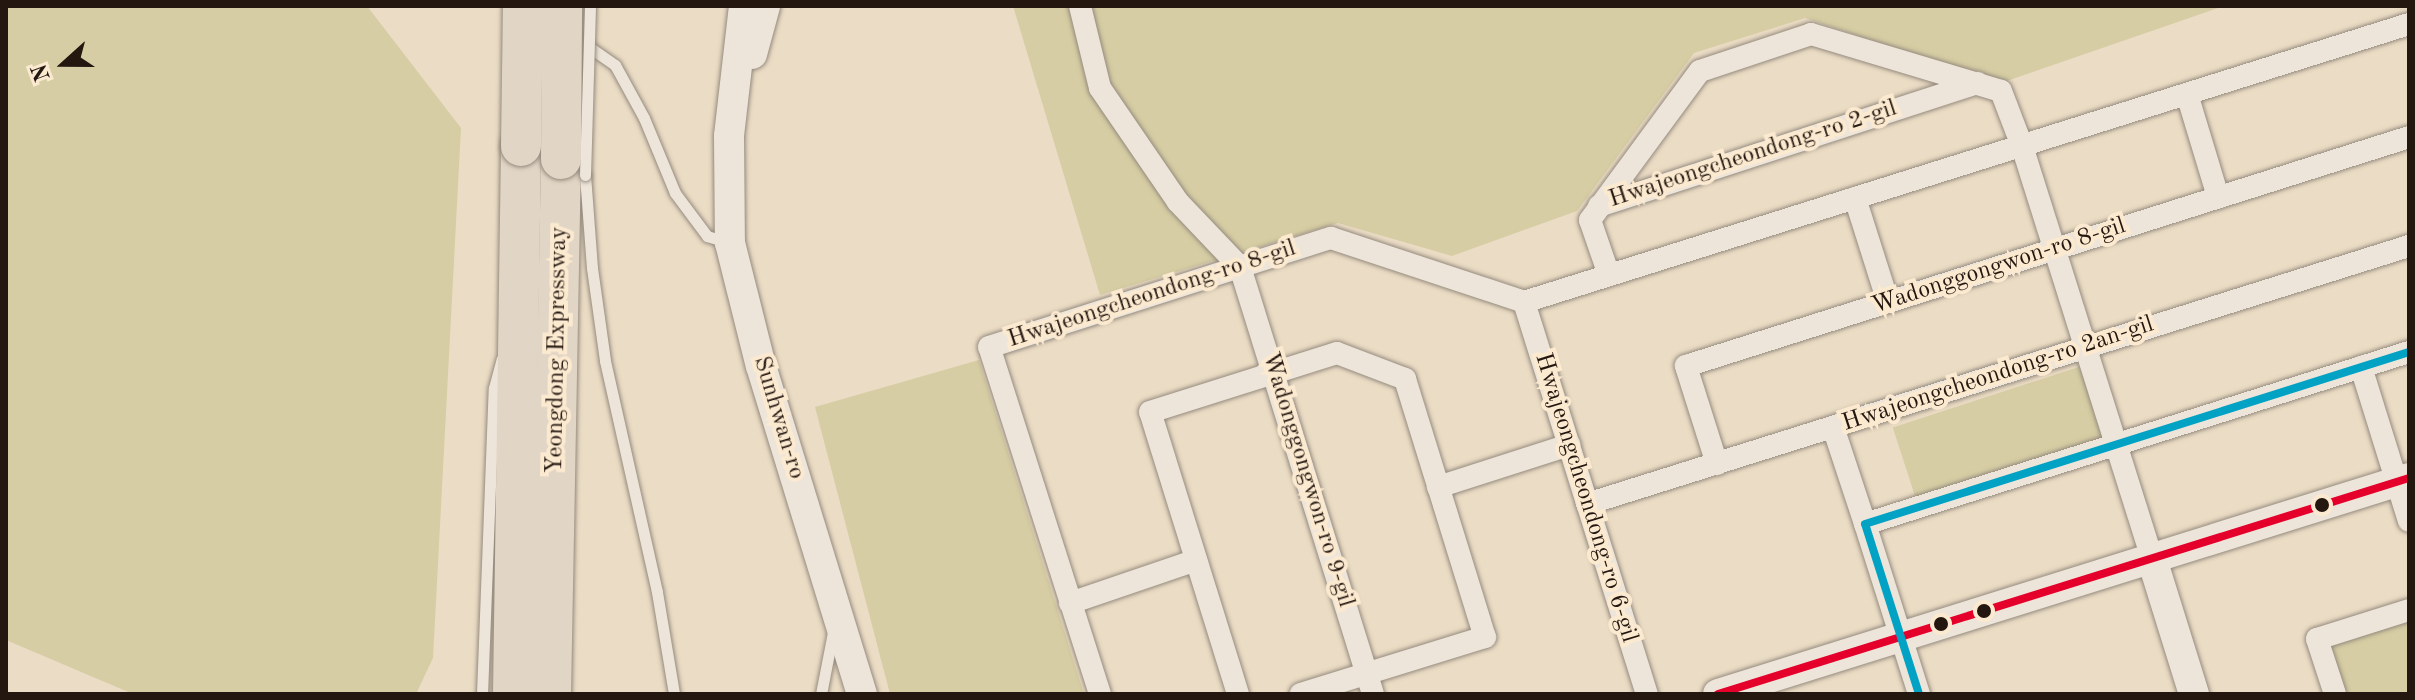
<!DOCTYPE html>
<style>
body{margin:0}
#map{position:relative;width:2415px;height:700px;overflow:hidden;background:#ebdcc5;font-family:"Old Standard TT",serif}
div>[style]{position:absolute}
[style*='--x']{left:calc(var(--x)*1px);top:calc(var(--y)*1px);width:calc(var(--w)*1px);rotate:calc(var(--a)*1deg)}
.green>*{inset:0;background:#d6cda4;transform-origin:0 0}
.roads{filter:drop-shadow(0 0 2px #958b7e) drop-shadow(0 0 2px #958b7e)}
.lane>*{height:11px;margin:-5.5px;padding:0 5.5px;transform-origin:5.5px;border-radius:5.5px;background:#eee5da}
.street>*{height:22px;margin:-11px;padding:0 11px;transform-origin:11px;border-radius:11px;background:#eee5da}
.secondary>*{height:30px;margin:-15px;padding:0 15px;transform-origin:15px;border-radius:15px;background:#eee5da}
.highway>*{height:40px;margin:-20px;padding:0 20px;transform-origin:20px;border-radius:20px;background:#e1d5c5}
.bridges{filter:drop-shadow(0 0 2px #958b7e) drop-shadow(0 0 2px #958b7e)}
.lane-bridge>*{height:11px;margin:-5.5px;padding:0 5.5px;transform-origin:5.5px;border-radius:5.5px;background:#eee5da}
.highway-bridge>*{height:40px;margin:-20px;padding:0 20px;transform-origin:20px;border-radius:20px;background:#e1d5c5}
.bus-1>*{height:8px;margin:-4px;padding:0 4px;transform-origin:4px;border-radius:4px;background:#e4002b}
.bus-2>*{height:8px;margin:-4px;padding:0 4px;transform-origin:4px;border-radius:4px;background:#02a2c4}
.dots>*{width:22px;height:22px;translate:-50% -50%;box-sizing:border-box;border:4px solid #fcead0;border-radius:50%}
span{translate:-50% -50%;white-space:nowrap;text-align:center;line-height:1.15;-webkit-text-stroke:8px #fcead0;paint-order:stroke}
.street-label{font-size:24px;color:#231710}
.frame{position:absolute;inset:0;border:8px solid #231710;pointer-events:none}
.north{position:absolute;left:24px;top:24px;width:80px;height:80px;-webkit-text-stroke:6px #fcead0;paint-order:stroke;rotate:249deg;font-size:22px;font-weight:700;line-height:32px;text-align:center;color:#231710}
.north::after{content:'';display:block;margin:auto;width:28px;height:36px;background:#231710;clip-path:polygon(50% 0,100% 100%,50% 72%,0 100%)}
</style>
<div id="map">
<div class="green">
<div style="clip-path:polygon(6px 6px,367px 6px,461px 128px,433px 658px,416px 694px,133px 694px,6px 640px)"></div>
<div style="clip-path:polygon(1013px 6px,2224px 6px,2001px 83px,1805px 18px,1694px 53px,1577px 211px,1452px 256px,1338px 223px,1100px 295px)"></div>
<div style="clip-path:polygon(979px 360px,1084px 694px,890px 694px,815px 407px)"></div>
<div style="left:2082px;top:366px;width:82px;height:199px;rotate:72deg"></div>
<div style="clip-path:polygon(2409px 615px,2409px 694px,2339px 694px,2323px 642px)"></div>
</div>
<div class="roads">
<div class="lane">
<div style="--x:569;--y:33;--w:56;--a:34.8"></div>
<div style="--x:615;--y:65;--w:60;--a:61.3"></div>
<div style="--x:644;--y:118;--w:81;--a:67.5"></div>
<div style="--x:675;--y:193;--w:54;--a:53.3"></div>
<div style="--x:707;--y:236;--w:24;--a:17"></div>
<div style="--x:585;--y:175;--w:93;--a:85.7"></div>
<div style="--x:592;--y:268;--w:94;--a:82"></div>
<div style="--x:605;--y:361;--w:237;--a:77.3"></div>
<div style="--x:657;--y:592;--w:103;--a:80.5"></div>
<div style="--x:482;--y:694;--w:306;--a:-87.8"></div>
<div style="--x:494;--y:388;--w:30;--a:-75"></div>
<div style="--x:821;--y:694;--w:63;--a:-79"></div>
</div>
<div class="street">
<div style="--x:1080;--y:6;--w:84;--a:76.3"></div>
<div style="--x:1100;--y:88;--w:138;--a:55.6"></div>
<div style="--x:1178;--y:202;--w:90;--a:46.4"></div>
<div style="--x:1240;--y:267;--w:447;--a:72.7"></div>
<div style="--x:2187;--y:94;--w:108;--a:73.2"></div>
<div style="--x:1855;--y:198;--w:109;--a:72.4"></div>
<div style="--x:1599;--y:206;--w:398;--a:-18"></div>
<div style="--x:1609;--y:275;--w:58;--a:-109.1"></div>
<div style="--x:1590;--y:220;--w:185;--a:-53.6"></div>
<div style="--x:1700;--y:71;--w:117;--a:-18.4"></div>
<div style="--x:1811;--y:34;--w:198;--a:16.7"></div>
<div style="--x:2001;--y:91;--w:59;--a:69.1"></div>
<div style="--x:2022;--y:146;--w:430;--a:72.5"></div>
<div style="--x:1524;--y:302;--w:928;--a:-17.44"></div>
<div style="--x:1524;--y:302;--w:411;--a:72.6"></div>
<div style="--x:2361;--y:367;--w:161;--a:72.7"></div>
<div style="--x:1833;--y:427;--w:102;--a:71.7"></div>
<div style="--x:1717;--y:464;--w:103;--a:-107.6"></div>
<div style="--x:1686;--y:366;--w:758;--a:-17.57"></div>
<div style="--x:1438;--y:487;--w:138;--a:-17.8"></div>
<div style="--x:1587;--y:504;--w:862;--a:-17.43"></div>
<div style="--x:1070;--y:603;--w:133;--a:-18.8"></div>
<div style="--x:1100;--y:694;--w:364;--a:-107.7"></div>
<div style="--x:989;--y:347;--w:359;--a:-17.7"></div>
<div style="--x:1331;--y:238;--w:203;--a:18.3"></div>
<div style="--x:1238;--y:694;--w:295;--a:-107.3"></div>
<div style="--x:1150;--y:412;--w:196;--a:-17.5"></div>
<div style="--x:1337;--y:353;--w:73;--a:20.9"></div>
<div style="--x:1405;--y:379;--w:270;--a:72.8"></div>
<div style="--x:1485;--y:637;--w:193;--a:162.8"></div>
<div style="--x:1919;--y:694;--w:178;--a:-107.6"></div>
<div style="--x:1865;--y:524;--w:571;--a:-17.55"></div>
<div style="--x:2335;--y:694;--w:58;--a:-108.1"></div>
<div style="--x:2317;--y:639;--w:96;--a:-17.5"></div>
</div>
<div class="secondary">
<div style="--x:744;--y:6;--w:131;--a:96.6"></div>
<div style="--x:729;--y:136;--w:107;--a:89.5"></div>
<div style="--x:730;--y:243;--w:127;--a:75.9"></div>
<div style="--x:761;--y:366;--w:343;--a:72.9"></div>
<div style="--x:752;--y:54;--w:50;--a:-74.8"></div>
<div style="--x:2151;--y:556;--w:145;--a:72.7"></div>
<div style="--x:1718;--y:694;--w:724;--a:-17.36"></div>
</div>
<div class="highway">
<div style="--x:513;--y:694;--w:548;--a:-89.16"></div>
<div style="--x:551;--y:694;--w:535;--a:-88.93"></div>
</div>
</div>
<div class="bridges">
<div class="lane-bridge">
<div style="--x:585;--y:175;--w:169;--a:-88.3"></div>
</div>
<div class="highway-bridge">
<div style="--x:521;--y:146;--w:140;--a:-89.2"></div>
<div style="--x:561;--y:159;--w:153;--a:-89.6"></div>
</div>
</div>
<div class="bus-1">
<div style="--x:1718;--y:694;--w:724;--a:-17.36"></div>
</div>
<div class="bus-2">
<div style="--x:1919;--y:694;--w:178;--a:-107.6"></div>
<div style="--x:1865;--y:524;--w:571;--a:-17.55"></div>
</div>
<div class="dots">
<div style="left:2322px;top:505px;background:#231710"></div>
<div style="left:1984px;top:611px;background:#231710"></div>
<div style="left:1941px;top:624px;background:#231710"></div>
</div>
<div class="street-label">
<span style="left:1753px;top:155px;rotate:-18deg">Hwajeongcheondong-ro 2-gil</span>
<span style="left:1999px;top:267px;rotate:-18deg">Wadonggongwon-ro 8-gil</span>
<span style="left:1152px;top:295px;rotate:-18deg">Hwajeongcheondong-ro 8-gil</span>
<span style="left:558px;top:350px;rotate:-89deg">Yeongdong Expressway</span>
<span style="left:1998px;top:375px;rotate:-18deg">Hwajeongcheondong-ro 2an-gil</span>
<span style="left:778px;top:418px;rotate:73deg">Sunhwan-ro</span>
<span style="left:1307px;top:480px;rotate:73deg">Wadonggongwon-ro 9-gil</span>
<span style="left:1585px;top:498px;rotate:73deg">Hwajeongcheondong-ro 6-gil</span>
</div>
<div class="frame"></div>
<div class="north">N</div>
</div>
